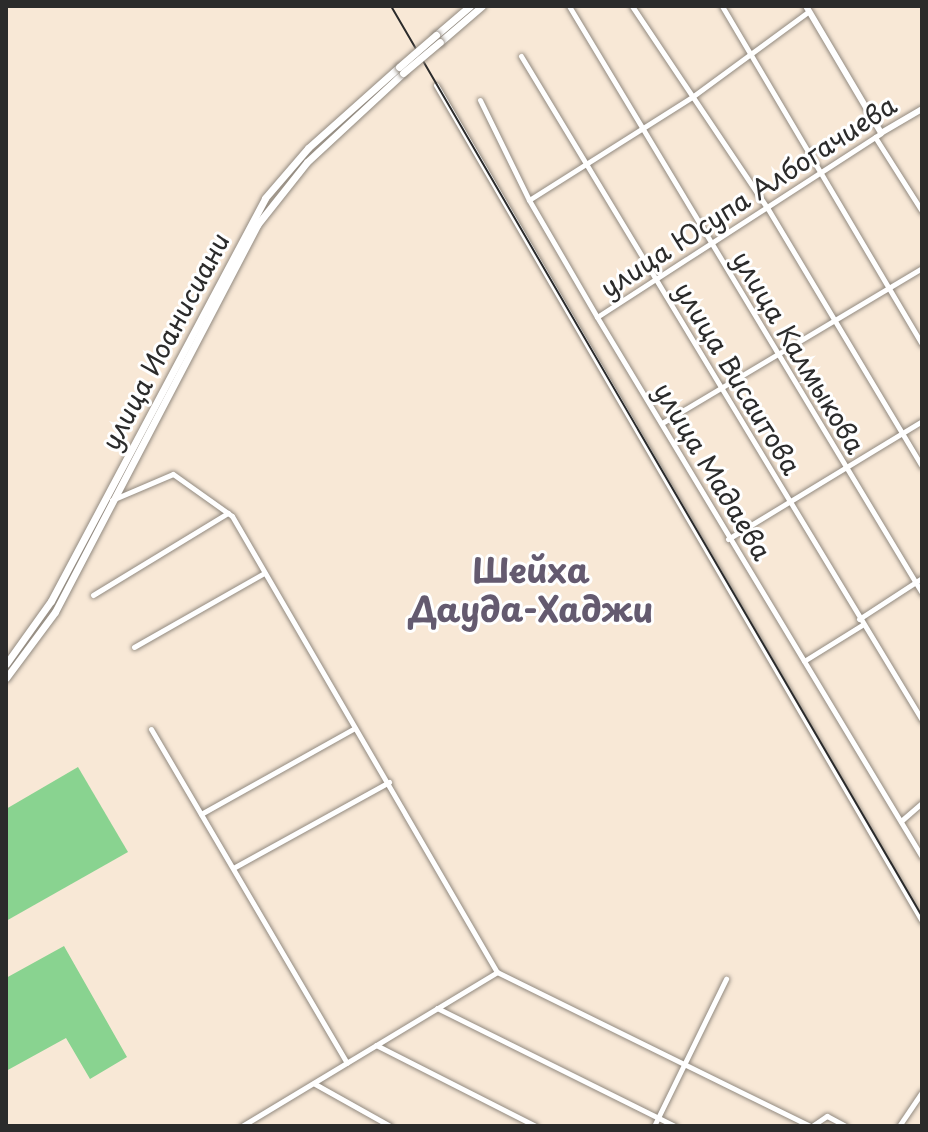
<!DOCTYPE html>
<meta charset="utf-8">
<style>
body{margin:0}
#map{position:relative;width:928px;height:1132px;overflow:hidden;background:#f8e8d6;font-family:"Playpen Sans",sans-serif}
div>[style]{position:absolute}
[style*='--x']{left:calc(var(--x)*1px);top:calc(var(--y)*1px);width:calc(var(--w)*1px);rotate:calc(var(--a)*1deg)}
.green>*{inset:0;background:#89d390}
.roads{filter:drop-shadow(0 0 2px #928a80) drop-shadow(0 0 2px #928a80)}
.minor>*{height:5px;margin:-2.5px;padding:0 2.5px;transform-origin:2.5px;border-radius:2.5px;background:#fff}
.tertiary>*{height:6px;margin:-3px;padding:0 3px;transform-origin:3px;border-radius:3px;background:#fff}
.secondary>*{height:7px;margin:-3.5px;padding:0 3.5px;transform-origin:3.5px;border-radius:3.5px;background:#fff}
.rail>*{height:2px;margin:-1px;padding:0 1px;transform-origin:1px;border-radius:1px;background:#2b2b2b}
.bridges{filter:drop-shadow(0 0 2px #928a80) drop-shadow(0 0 2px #928a80)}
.secondary-bridge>*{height:7px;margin:-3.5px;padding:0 3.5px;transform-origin:3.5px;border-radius:3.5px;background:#fff}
span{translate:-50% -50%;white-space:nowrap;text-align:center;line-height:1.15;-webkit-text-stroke:6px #fff;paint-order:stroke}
.street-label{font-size:26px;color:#2b2b2b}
.district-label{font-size:34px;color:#645a6f;font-weight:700}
.frame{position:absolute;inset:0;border:8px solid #2b2b2b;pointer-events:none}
</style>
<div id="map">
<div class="green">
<div style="clip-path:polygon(78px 767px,128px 852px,6px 921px,6px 809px)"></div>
<div style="clip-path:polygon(64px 946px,127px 1057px,90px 1079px,66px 1038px,6px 1071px,6px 978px)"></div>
</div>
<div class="roads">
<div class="minor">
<div style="--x:569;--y:6;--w:685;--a:58.98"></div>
<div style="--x:632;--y:6;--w:244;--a:56.2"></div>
<div style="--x:768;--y:209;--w:300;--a:59.1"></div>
<div style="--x:722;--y:6;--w:393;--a:59.4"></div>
<div style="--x:521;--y:56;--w:776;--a:58.87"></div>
<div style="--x:436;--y:85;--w:967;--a:59.83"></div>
<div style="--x:480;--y:100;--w:111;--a:63.9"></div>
<div style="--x:529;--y:200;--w:135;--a:59.8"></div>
<div style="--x:597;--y:317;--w:630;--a:58.96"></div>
<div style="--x:875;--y:137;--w:88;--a:57.6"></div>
<div style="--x:529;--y:200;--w:193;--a:-32.3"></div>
<div style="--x:692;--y:97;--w:145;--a:-36.3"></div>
<div style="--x:597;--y:317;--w:338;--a:-32.9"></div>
<div style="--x:662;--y:423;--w:303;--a:-30.8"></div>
<div style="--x:112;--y:500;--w:66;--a:-23.1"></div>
<div style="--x:173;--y:474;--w:72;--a:35.4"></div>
<div style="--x:232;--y:516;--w:527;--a:59.84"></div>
<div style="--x:728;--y:539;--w:227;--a:-31.3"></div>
<div style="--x:93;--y:595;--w:158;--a:-31.3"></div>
<div style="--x:859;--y:619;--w:75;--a:-33.1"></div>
<div style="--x:134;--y:647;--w:150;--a:-29.6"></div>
<div style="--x:804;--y:661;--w:68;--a:-31.8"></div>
<div style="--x:151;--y:729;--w:387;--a:59.6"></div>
<div style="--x:201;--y:814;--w:176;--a:-29.2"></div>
<div style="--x:901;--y:821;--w:28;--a:-41"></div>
<div style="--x:235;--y:867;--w:176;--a:-28.9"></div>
<div style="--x:497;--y:972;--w:349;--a:26.2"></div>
<div style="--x:437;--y:1008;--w:266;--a:26.4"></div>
<div style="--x:376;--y:1045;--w:179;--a:26.9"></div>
<div style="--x:315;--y:1084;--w:86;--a:29.2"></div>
<div style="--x:242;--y:1126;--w:298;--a:-31.1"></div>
<div style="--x:654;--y:1126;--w:164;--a:-63.9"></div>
<div style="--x:812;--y:1126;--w:18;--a:-34"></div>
<div style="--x:827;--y:1116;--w:21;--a:28"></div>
<div style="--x:899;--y:1126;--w:41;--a:-55.9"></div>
</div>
<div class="tertiary">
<div style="--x:806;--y:6;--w:147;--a:59.4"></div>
<div style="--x:881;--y:133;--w:48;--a:-30.3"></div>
</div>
<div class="secondary">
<div style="--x:436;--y:35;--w:45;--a:-40.5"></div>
<div style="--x:440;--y:42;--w:55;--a:-40.6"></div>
<div style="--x:6;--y:664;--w:77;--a:-54.5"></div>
<div style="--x:51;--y:601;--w:456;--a:-62"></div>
<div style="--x:265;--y:198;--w:66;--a:-49.3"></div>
<div style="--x:308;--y:148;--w:122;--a:-41.7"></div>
<div style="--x:6;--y:678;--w:82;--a:-53.4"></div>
<div style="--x:55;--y:612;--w:437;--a:-62.4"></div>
<div style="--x:257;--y:225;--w:80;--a:-51.6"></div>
<div style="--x:307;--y:162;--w:131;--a:-42.8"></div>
</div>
</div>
<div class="rail">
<div style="--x:391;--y:6;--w:1054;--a:59.74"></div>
</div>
<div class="bridges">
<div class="secondary-bridge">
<div style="--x:399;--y:67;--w:49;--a:-40.9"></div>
<div style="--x:403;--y:73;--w:48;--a:-40"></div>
</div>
</div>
<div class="street-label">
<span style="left:748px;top:196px;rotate:-33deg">улица Юсупа Албогачиева</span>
<span style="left:165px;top:341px;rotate:-62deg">улица Иоанисиани</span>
<span style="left:799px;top:352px;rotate:59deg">улица Калмыкова</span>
<span style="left:738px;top:378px;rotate:59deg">улица Висаитова</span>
<span style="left:713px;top:471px;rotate:59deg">улица Мадаева</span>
</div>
<div class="district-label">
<span style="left:531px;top:589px">Шейха<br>Дауда-Хаджи</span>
</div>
<div class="frame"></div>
</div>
